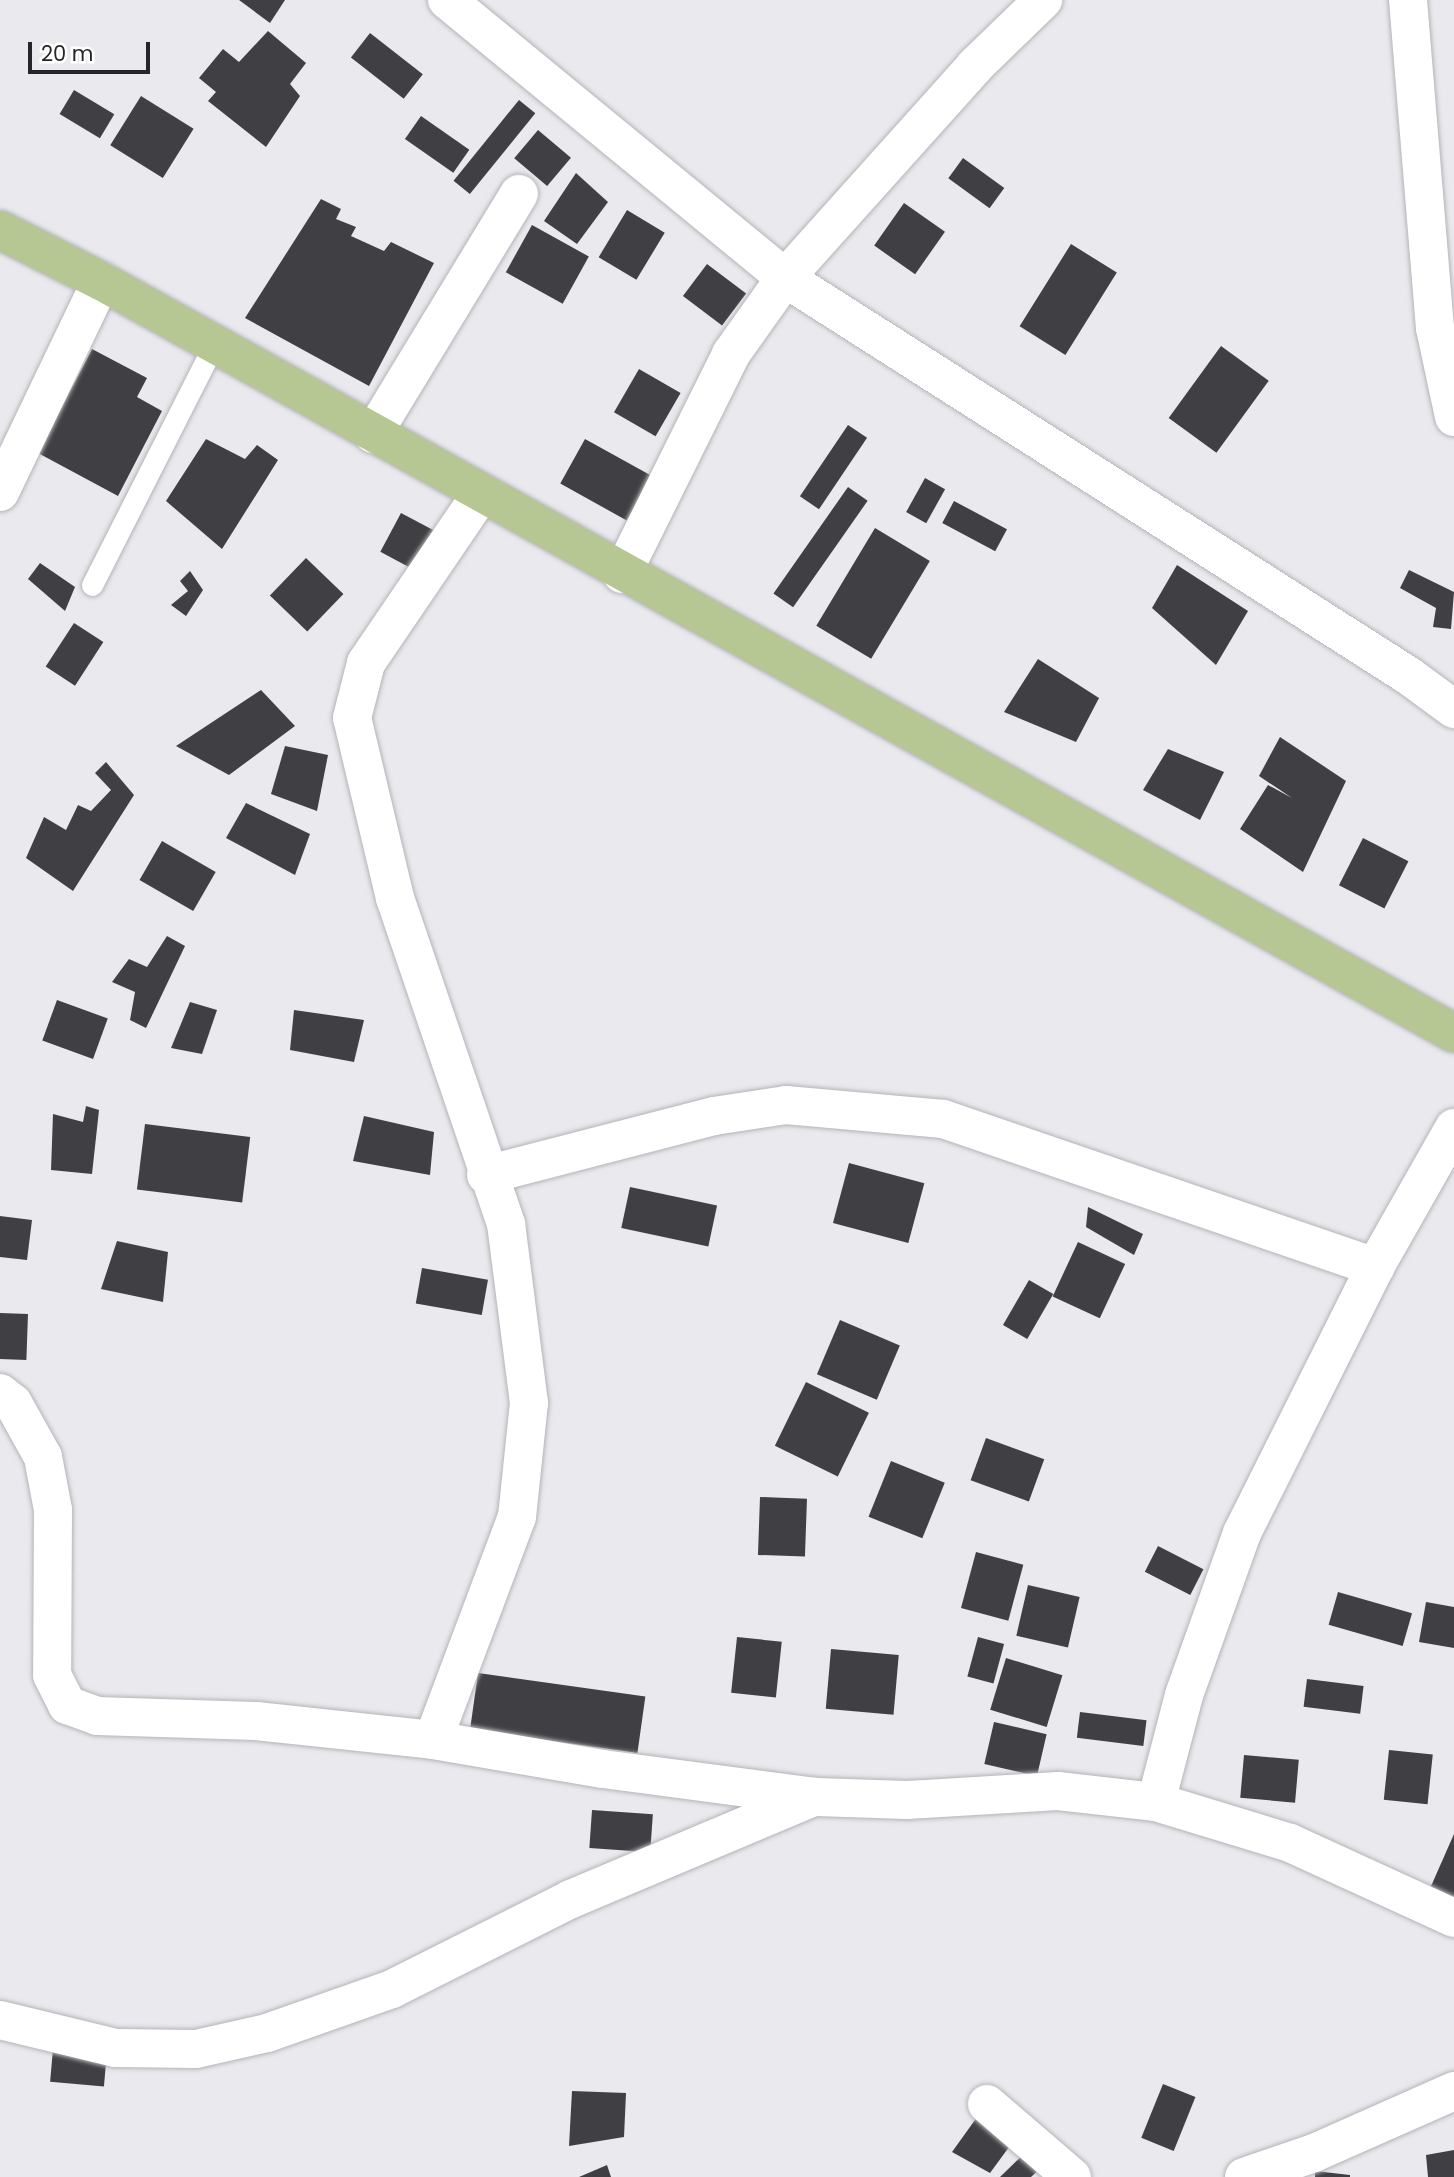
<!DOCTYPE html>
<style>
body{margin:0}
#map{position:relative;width:1454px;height:2177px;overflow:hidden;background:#eae9ee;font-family:Poppins,sans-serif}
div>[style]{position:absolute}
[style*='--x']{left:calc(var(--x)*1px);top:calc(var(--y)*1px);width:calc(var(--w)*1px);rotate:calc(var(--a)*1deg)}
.building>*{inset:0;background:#404044;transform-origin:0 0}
.roads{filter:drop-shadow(0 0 2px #b4b4b8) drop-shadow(0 0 2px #b4b4b8)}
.lane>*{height:21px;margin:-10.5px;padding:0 10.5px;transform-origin:10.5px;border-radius:10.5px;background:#fff}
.street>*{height:38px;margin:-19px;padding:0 19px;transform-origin:19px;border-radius:19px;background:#fff}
.primary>*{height:38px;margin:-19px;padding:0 19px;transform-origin:19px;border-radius:19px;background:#b6c794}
span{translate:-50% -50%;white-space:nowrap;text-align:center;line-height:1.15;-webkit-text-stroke:7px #fff;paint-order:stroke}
.scale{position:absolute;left:28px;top:42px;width:122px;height:32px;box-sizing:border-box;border:4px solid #262628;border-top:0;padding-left:9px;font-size:21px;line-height:24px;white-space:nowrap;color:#262628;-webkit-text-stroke:5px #fff;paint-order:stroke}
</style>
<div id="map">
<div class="building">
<div style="clip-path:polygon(239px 0,285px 0,270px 23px)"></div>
<div style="clip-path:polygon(268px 31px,306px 63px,290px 84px,300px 96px,266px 147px,208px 101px,216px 92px,199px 78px,223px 49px,239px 62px)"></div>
<div style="left:370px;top:33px;width:67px;height:31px;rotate:38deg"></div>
<div style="left:74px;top:90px;width:47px;height:28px;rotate:31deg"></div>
<div style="left:141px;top:96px;width:62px;height:58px;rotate:32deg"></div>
<div style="left:519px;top:100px;width:21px;height:104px;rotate:39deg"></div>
<div style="left:421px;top:116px;width:59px;height:28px;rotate:35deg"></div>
<div style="left:538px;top:130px;width:43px;height:37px;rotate:40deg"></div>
<div style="left:963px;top:158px;width:51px;height:25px;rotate:36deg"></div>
<div style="clip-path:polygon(576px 173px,608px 202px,577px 244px,544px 221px)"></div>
<div style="clip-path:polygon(321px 199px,341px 209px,336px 219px,356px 227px,351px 236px,384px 251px,391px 242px,434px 263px,369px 386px,245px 318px)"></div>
<div style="left:904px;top:203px;width:50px;height:52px;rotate:35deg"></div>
<div style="left:627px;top:210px;width:44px;height:55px;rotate:31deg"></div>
<div style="left:532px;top:225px;width:65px;height:54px;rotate:29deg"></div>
<div style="left:1071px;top:244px;width:54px;height:97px;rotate:32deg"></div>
<div style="left:707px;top:264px;width:49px;height:40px;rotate:37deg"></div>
<div style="left:1221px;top:346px;width:59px;height:89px;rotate:36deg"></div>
<div style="clip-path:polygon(92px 349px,147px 378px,137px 397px,162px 411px,118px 496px,38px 453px)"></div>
<div style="left:639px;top:369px;width:48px;height:50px;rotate:30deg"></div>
<div style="left:848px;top:425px;width:23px;height:86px;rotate:34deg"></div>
<div style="clip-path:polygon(206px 439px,245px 459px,257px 445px,278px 460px,222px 549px,166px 501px)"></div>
<div style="left:585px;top:439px;width:76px;height:51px;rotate:29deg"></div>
<div style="left:925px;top:478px;width:23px;height:39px;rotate:29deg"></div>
<div style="left:848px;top:487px;width:24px;height:130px;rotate:35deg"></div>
<div style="left:954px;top:501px;width:60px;height:25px;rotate:28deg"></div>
<div style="left:401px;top:513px;width:38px;height:44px;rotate:28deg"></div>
<div style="left:875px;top:528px;width:64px;height:114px;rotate:31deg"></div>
<div style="left:306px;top:558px;width:52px;height:52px;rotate:44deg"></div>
<div style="clip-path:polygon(40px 563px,75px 587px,65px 611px,28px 579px)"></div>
<div style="clip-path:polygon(1177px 565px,1248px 611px,1216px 665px,1152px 608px)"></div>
<div style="clip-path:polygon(1409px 570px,1454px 592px,1451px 629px,1433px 627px,1436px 608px,1400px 588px)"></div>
<div style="clip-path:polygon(190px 571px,203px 590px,186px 616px,171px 605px,188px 591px,180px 581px)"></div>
<div style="left:74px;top:623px;width:35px;height:52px;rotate:33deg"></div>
<div style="clip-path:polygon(1038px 659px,1099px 698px,1076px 742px,1004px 712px)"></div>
<div style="clip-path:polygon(261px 690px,295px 726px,229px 775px,176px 746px)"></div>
<div style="clip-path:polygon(1280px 737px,1346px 781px,1303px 872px,1240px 829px,1268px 785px,1292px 798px,1259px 776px)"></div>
<div style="clip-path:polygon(285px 746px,328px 755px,317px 811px,271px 794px)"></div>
<div style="clip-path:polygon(1168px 749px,1224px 772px,1200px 820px,1143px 790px)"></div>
<div style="clip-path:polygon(106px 762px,134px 795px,73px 891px,26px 858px,44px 817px,66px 830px,78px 805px,91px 811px,111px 790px,95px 773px)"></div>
<div style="clip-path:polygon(246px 803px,310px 834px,295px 875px,226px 838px)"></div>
<div style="left:1363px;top:838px;width:51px;height:53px;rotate:27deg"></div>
<div style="left:162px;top:841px;width:62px;height:45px;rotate:30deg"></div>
<div style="clip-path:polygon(167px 936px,185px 946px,146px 1028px,130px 1020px,135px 992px,112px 982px,129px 959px,147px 967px)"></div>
<div style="left:57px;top:1000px;width:54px;height:43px;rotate:20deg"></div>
<div style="clip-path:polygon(190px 1002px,217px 1010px,202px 1054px,171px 1048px)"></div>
<div style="clip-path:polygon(294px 1010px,364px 1020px,354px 1062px,290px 1050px)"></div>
<div style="clip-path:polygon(86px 1106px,99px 1110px,92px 1174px,51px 1170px,53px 1114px,83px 1122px)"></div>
<div style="clip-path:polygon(364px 1116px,434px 1132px,430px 1175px,353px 1161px)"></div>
<div style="left:145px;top:1124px;width:106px;height:66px;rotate:7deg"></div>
<div style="left:849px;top:1163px;width:78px;height:62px;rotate:15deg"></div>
<div style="left:630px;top:1187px;width:89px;height:42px;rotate:12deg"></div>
<div style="clip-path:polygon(1088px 1207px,1143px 1234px,1134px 1255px,1086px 1227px)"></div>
<div style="clip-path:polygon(0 1216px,32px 1220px,27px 1260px,0 1257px)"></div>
<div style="clip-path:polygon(117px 1241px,168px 1252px,163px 1302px,101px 1289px)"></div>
<div style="left:1078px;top:1242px;width:52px;height:60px;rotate:25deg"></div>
<div style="left:422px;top:1268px;width:67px;height:36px;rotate:10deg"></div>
<div style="left:1029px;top:1280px;width:28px;height:52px;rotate:30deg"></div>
<div style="left:0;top:1313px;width:28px;height:46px;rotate:2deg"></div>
<div style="left:840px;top:1320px;width:65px;height:59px;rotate:23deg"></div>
<div style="left:806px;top:1382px;width:70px;height:71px;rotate:26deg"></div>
<div style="left:986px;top:1438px;width:62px;height:45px;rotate:20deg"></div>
<div style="left:891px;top:1461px;width:58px;height:60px;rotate:22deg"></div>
<div style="left:760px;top:1497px;width:47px;height:58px;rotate:2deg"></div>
<div style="left:1158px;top:1546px;width:51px;height:29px;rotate:27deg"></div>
<div style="left:976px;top:1552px;width:49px;height:58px;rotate:15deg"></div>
<div style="left:1028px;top:1585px;width:53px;height:52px;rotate:13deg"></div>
<div style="left:1338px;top:1592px;width:77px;height:34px;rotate:16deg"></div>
<div style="clip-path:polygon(1426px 1602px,1454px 1607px,1454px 1648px,1419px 1642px)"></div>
<div style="left:737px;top:1637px;width:45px;height:56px;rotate:6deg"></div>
<div style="left:978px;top:1637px;width:27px;height:41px;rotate:15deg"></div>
<div style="left:831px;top:1649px;width:68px;height:60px;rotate:5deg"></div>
<div style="left:1006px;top:1658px;width:59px;height:54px;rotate:17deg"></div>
<div style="left:478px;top:1673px;width:169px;height:57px;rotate:8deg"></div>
<div style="left:1307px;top:1679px;width:57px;height:28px;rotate:7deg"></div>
<div style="left:1080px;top:1712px;width:67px;height:26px;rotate:7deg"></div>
<div style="left:994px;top:1722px;width:54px;height:43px;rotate:13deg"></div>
<div style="left:1389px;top:1750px;width:44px;height:50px;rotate:6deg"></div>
<div style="left:1244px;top:1755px;width:55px;height:43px;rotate:5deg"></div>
<div style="left:592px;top:1810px;width:61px;height:38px;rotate:4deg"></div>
<div style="clip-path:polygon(1454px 1834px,1454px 1905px,1428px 1893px)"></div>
<div style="left:53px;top:2049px;width:54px;height:33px;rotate:5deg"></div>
<div style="left:1163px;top:2084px;width:35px;height:58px;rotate:22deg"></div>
<div style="clip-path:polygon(572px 2091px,626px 2093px,624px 2137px,569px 2146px)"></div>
<div style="clip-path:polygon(980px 2113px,1012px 2143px,990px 2173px,952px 2152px)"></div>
<div style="clip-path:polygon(1029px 2149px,1042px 2167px,1031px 2177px,1000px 2177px)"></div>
<div style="clip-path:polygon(1454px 2150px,1454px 2177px,1428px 2177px,1426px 2155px)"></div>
<div style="clip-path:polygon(607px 2165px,611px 2177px,579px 2177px)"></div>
<div style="clip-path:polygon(1315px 2171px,1350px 2175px,1350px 2177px,1315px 2177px)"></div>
</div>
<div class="roads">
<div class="lane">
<div style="--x:92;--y:585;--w:269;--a:-63.1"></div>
</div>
<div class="street">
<div style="--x:447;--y:0;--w:438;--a:39.4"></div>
<div style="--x:785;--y:278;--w:740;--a:32.53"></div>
<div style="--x:1409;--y:676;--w:56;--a:36.3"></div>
<div style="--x:1408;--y:0;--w:329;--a:85.3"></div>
<div style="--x:1435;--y:328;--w:91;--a:77.9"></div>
<div style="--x:373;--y:434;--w:281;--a:-58.7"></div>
<div style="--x:0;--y:492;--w:234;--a:-64.4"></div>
<div style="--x:622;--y:574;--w:246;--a:-63.6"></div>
<div style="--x:731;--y:354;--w:93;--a:-54.6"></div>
<div style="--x:785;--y:278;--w:285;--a:-48.1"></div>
<div style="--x:975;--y:66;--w:95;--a:-44.1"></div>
<div style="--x:486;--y:1175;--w:236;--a:-14.5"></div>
<div style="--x:714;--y:1116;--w:73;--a:-8.7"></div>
<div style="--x:786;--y:1105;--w:158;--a:5.1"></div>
<div style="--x:943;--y:1119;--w:457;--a:18.9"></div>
<div style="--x:0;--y:1393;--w:16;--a:38"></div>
<div style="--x:13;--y:1403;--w:62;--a:60.9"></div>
<div style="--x:43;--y:1457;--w:54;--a:79.3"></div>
<div style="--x:53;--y:1510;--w:165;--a:90.3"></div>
<div style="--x:52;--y:1675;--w:34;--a:63"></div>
<div style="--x:67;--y:1705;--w:32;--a:20"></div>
<div style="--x:97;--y:1716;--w:159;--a:1.8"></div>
<div style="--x:256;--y:1721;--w:178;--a:6.1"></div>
<div style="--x:433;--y:1740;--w:172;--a:9.7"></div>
<div style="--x:603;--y:1769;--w:215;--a:7.5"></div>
<div style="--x:816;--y:1797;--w:91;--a:1.9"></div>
<div style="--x:907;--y:1800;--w:151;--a:-3.4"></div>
<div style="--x:1058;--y:1791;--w:99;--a:6.4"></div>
<div style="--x:1156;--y:1802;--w:140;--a:17"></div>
<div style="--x:1290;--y:1843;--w:180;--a:24.6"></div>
<div style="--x:433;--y:1740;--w:238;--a:-69.4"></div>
<div style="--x:517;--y:1517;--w:115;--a:-84"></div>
<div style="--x:529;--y:1403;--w:180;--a:-97.3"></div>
<div style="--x:506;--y:1224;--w:344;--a:-108.8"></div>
<div style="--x:395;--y:898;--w:185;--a:-103.4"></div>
<div style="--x:352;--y:718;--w:57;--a:-75.7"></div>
<div style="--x:366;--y:663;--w:203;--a:-55.8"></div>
<div style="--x:1156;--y:1802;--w:111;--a:-75.3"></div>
<div style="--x:1184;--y:1695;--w:172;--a:-70.3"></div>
<div style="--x:1242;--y:1533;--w:297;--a:-63.4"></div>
<div style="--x:1375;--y:1267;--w:160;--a:-60.4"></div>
<div style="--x:0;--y:2020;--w:119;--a:13.6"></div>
<div style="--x:116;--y:2048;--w:80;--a:0.7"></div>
<div style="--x:196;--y:2049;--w:73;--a:-12.7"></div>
<div style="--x:267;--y:2033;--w:133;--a:-19.4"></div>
<div style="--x:392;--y:1989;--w:200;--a:-26.7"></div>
<div style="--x:571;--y:1899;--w:264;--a:-22.8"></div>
<div style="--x:987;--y:2104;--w:112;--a:40.7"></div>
<div style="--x:1244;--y:2177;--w:74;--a:-18.9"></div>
<div style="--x:1314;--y:2153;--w:153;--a:-23.9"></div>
</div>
<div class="primary">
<div style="--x:0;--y:230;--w:113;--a:26.8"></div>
<div style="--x:101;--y:281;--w:1548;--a:29.07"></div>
</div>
</div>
<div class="scale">20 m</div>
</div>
